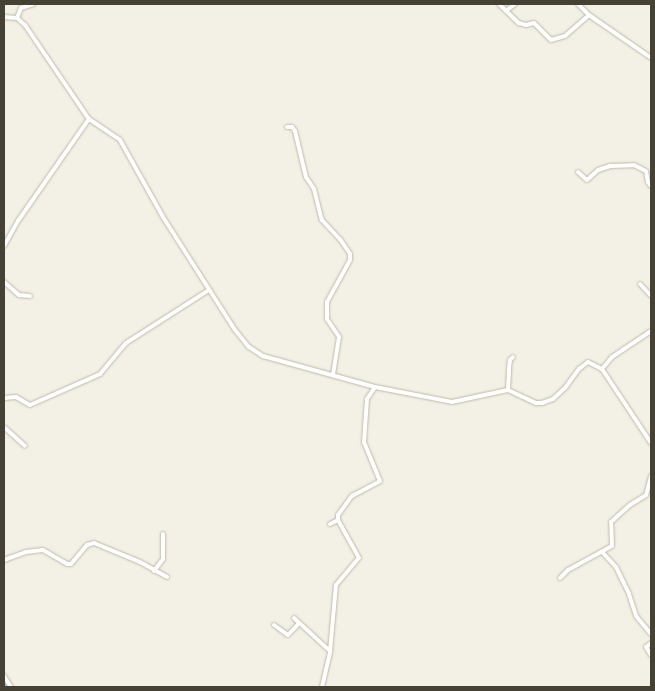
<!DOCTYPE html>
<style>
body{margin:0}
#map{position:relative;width:655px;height:691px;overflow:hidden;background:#f3f1e6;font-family:Karla,sans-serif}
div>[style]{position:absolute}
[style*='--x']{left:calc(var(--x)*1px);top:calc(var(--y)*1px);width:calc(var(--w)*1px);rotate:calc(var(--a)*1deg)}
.river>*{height:6px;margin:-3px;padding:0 3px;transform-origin:3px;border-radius:3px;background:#a2c2ef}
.roads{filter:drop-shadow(0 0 1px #bebaa8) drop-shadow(0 0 1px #bebaa8)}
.minor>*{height:4px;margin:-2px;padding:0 2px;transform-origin:2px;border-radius:2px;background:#fff}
span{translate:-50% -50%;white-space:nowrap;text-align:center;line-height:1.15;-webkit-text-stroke:4px #fff;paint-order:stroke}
.frame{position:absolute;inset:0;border:5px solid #454235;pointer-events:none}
</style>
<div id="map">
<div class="river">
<div style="--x:4;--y:682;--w:6;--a:59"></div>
</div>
<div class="roads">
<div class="minor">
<div style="--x:499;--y:4;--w:28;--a:44"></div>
<div style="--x:519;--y:23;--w:7;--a:16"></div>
<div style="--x:526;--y:25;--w:8;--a:-14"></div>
<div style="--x:534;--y:23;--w:24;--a:45"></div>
<div style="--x:551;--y:40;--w:15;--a:-16"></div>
<div style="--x:565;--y:36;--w:32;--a:-41"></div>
<div style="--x:578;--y:4;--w:16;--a:45"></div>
<div style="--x:589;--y:15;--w:75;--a:34.7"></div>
<div style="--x:506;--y:11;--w:11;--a:-38"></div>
<div style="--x:4;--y:17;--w:13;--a:4"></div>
<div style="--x:17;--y:18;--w:11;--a:41"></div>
<div style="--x:25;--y:25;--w:114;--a:55.8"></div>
<div style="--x:89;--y:119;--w:37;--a:34"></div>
<div style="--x:120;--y:140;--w:88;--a:60.8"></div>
<div style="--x:163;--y:217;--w:134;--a:57.5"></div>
<div style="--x:235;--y:330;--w:22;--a:51"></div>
<div style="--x:249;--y:347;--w:17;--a:33"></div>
<div style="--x:263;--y:356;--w:116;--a:15.5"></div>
<div style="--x:375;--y:387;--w:78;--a:11"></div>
<div style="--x:452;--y:402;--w:57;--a:-12.1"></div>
<div style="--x:508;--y:390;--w:31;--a:25"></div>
<div style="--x:536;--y:403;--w:6;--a:0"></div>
<div style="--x:542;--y:403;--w:12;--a:-20"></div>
<div style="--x:553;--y:399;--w:16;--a:-43"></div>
<div style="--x:565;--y:388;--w:24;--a:-54"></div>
<div style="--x:579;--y:369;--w:11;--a:-38"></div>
<div style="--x:588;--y:362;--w:16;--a:27"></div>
<div style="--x:17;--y:18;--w:11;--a:-68"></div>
<div style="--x:21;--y:8;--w:13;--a:-18"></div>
<div style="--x:287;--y:127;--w:5;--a:0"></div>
<div style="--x:292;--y:127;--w:5;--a:53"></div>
<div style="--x:295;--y:131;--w:47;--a:76.6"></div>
<div style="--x:306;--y:177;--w:14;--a:56"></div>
<div style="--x:314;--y:189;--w:32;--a:76"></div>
<div style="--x:322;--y:220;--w:26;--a:47"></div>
<div style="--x:340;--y:239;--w:18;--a:56"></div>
<div style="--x:350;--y:254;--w:6;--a:90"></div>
<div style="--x:350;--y:260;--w:48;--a:118.7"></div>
<div style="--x:327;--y:302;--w:17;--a:90"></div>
<div style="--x:327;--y:319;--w:22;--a:56"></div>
<div style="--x:339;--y:337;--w:39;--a:99"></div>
<div style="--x:578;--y:172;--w:12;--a:42"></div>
<div style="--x:587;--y:180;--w:15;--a:-42"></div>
<div style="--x:598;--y:170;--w:13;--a:-18"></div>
<div style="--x:610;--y:166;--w:24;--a:-2"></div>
<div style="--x:634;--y:165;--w:13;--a:27"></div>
<div style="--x:646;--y:171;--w:11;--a:80"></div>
<div style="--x:648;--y:182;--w:5;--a:53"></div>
<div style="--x:4;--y:246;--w:29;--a:-61"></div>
<div style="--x:18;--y:221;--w:124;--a:-55.2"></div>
<div style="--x:4;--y:282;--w:20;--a:41"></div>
<div style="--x:19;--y:295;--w:11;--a:5"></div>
<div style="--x:640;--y:284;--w:16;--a:47"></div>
<div style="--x:651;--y:331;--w:47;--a:146.3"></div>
<div style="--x:612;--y:357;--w:16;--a:130"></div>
<div style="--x:602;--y:369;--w:89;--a:56.5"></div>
<div style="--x:509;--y:369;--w:9;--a:-84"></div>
<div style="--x:510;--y:360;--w:4;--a:-45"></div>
<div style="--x:508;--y:390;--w:20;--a:-87"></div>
<div style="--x:4;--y:398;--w:12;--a:-5"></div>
<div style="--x:16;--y:397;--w:16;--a:30"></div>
<div style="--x:30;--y:405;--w:77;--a:-23.9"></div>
<div style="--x:100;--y:374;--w:40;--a:-50"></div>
<div style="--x:126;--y:343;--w:98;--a:-32.6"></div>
<div style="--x:4;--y:427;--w:28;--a:42"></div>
<div style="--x:330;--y:524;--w:9;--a:-27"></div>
<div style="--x:603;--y:553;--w:19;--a:47"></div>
<div style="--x:616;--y:567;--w:30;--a:64"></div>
<div style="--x:629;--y:594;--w:23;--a:72"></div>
<div style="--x:636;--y:616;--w:23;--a:50"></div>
<div style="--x:4;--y:560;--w:23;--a:-20"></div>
<div style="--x:26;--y:552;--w:17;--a:-7"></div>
<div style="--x:43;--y:550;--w:28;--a:30"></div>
<div style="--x:67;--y:564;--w:4;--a:0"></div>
<div style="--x:71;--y:564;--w:25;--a:-50"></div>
<div style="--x:87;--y:545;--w:7;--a:-16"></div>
<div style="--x:94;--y:543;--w:50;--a:22.4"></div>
<div style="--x:140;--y:562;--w:31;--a:29"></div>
<div style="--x:154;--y:571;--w:15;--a:-53"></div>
<div style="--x:163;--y:559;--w:25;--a:-90"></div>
<div style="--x:560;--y:578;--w:11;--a:-45"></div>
<div style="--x:568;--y:570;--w:50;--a:-28.6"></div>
<div style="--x:612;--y:546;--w:24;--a:-92"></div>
<div style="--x:611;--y:522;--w:25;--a:-42"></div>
<div style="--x:630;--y:505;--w:19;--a:-32"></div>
<div style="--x:646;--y:495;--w:20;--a:-75"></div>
<div style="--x:294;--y:618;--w:49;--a:42.5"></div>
<div style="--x:274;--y:625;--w:17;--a:36"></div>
<div style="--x:288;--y:635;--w:16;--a:-47"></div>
<div style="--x:651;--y:643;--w:6;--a:141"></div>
<div style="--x:646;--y:647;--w:9;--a:58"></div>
<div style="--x:4;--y:676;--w:13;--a:58"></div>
<div style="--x:322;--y:687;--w:37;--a:-77"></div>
<div style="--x:330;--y:651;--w:66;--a:-84.8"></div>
<div style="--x:336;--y:585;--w:35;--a:-50"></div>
<div style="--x:359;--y:558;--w:43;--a:-118.9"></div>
<div style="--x:338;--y:520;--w:5;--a:-90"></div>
<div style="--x:338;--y:515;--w:24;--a:-54"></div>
<div style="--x:352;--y:496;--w:32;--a:-28"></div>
<div style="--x:380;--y:481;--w:42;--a:-112.3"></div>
<div style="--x:364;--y:442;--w:43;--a:-86"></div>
<div style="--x:367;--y:399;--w:14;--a:-56"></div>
</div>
</div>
<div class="frame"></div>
</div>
